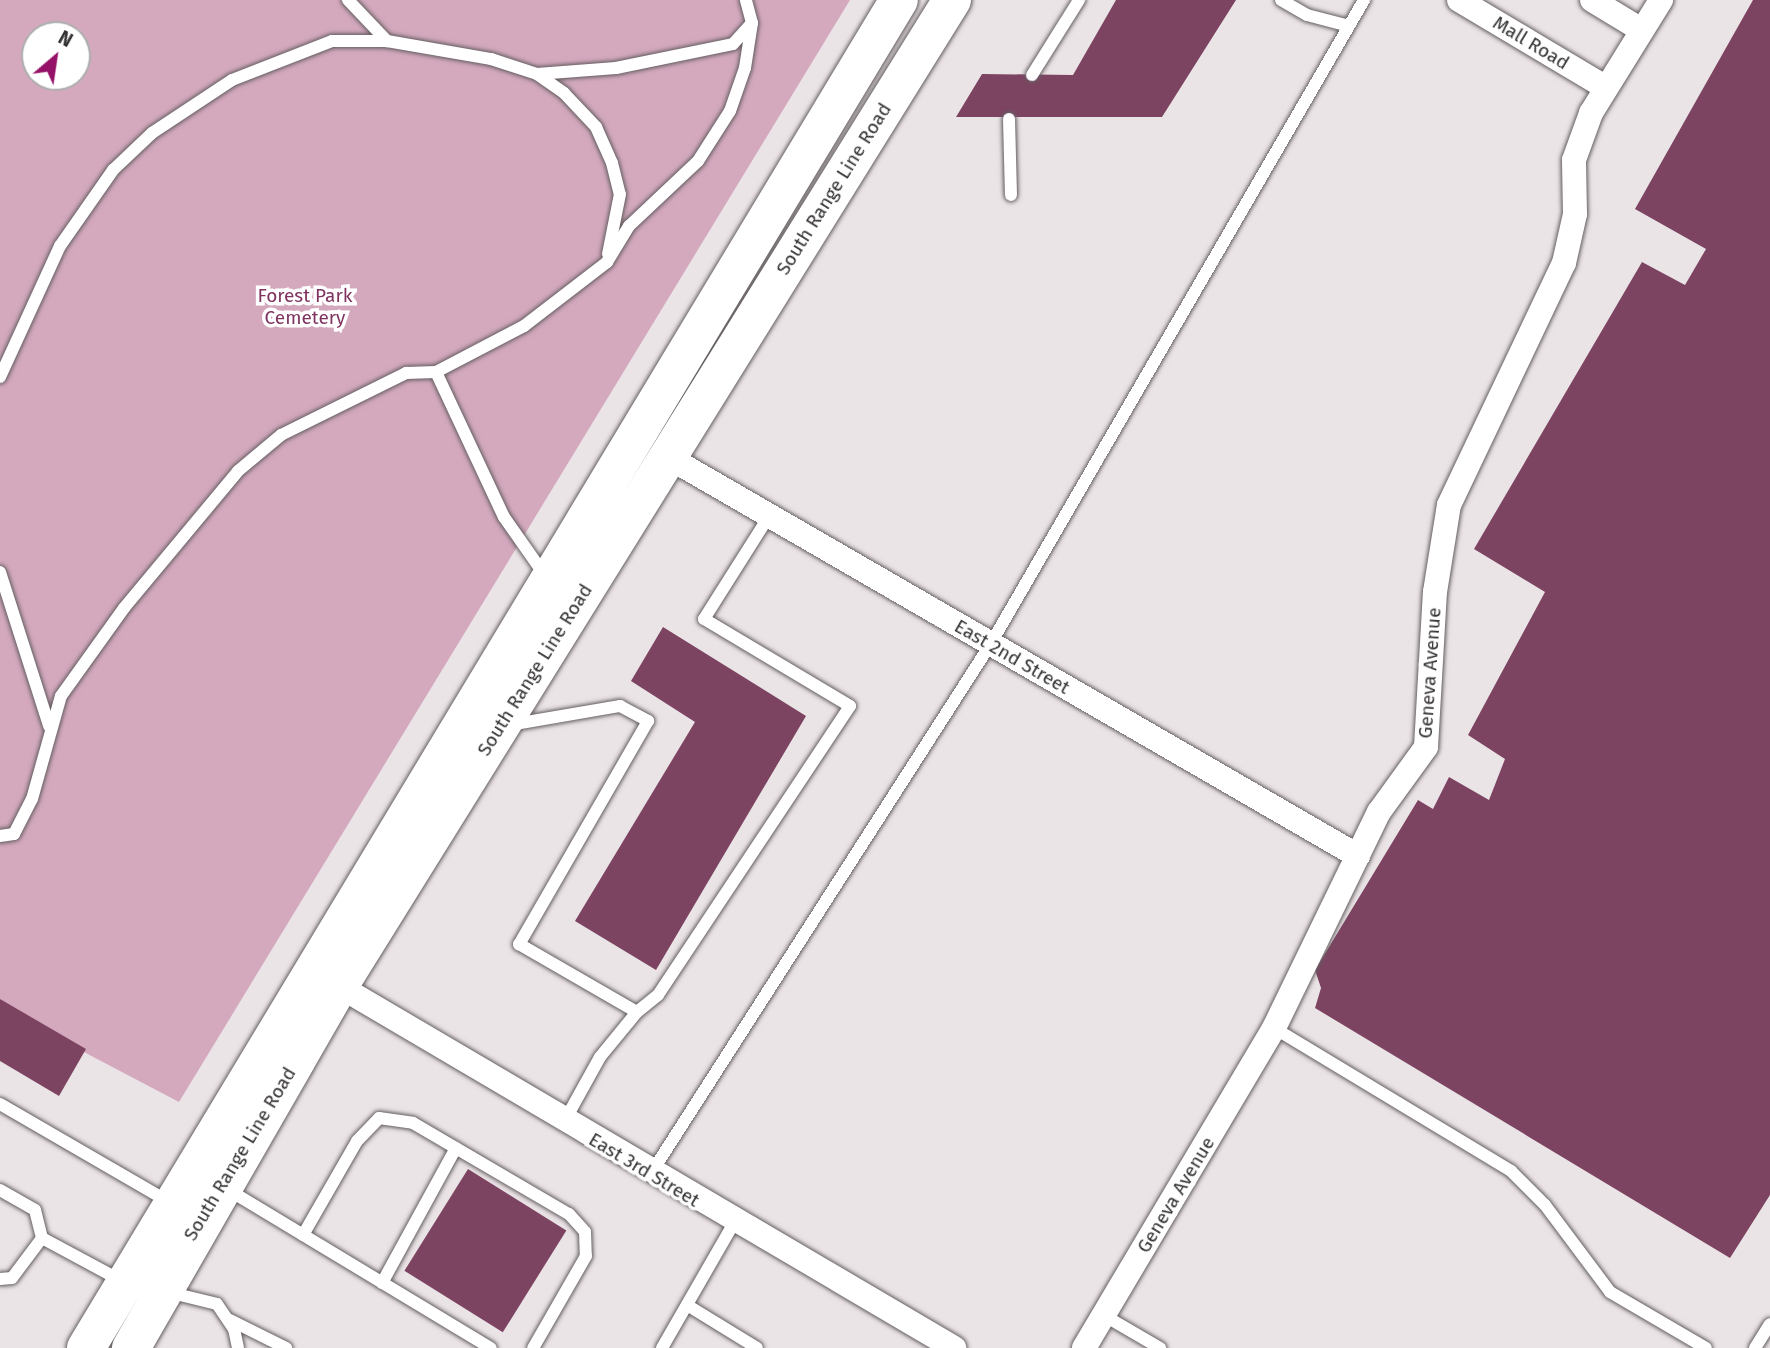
<!DOCTYPE html>
<style>
body{margin:0}
#map{position:relative;width:1770px;height:1348px;overflow:hidden;background:#ebe4e7;font-family:"Fira Sans",sans-serif}
div>[style]{position:absolute}
[style*='--x']{left:calc(var(--x)*1px);top:calc(var(--y)*1px);width:calc(var(--w)*1px);rotate:calc(var(--a)*1deg)}
.green>*{inset:0;background:#d4a9be}
.building>*{inset:0;background:#7d4462;transform-origin:0 0}
.roads{filter:drop-shadow(0 0 2px #645e61) drop-shadow(0 0 2px #645e61)}
.lane>*{height:12px;margin:-6px;padding:0 6px;transform-origin:6px;border-radius:6px;background:#fff}
.street>*{height:24px;margin:-12px;padding:0 12px;transform-origin:12px;border-radius:12px;background:#fff}
.primary>*{height:38px;margin:-19px;padding:0 19px;transform-origin:19px;border-radius:19px;background:#fff}
span{translate:-50% -50%;white-space:nowrap;text-align:center;line-height:1.15;-webkit-text-stroke:7px #fff;paint-order:stroke}
.street-label{font-size:19px;color:#353233}
.park-label{font-size:19px;color:#7f335e}
.north{position:absolute;left:21px;top:21px;width:70px;height:70px;box-sizing:border-box;background:#fff;border:2px solid #aeadad;border-radius:50%;rotate:29deg;font-size:19px;font-weight:700;line-height:28px;text-align:center;color:#353233}
.north::after{content:'';display:block;margin:auto;width:24px;height:32px;background:#961168;clip-path:polygon(50% 0,100% 100%,50% 72%,0 100%)}
</style>
<div id="map">
<div class="green">
<div style="clip-path:polygon(evenodd,0 0,850px 0,179px 1102px,0 1008px,0 0,35px 35px,77px 35px,77px 77px,35px 77px,35px 35px)"></div>
</div>
<div class="building">
<div style="clip-path:polygon(1116px 0,1236px 0,1162px 117px,956px 117px,982px 74px,1073px 75px)"></div>
<div style="clip-path:polygon(1753px 0,1770px 0,1770px 1195px,1730px 1258px,1315px 1008px,1321px 988px,1315px 970px,1418px 800px,1433px 809px,1449px 777px,1489px 800px,1505px 759px,1468px 735px,1545px 592px,1474px 549px,1642px 262px,1685px 285px,1706px 249px,1635px 209px)"></div>
<div style="clip-path:polygon(663px 627px,806px 716px,656px 970px,575px 921px,695px 722px,631px 681px)"></div>
<div style="clip-path:polygon(0 999px,86px 1049px,59px 1096px,0 1061px)"></div>
<div style="left:468px;top:1169px;width:116px;height:120px;rotate:32deg"></div>
</div>
<div class="roads">
<div class="lane">
<div style="--x:348;--y:0;--w:57;--a:46.4"></div>
<div style="--x:1281;--y:0;--w:30;--a:30"></div>
<div style="--x:1307;--y:15;--w:43;--a:14.7"></div>
<div style="--x:537;--y:74;--w:79;--a:-4.3"></div>
<div style="--x:616;--y:68;--w:119;--a:-11.6"></div>
<div style="--x:733;--y:44;--w:28;--a:-48"></div>
<div style="--x:1032;--y:75;--w:89;--a:-57.9"></div>
<div style="--x:1009;--y:119;--w:76;--a:88.5"></div>
<div style="--x:436;--y:372;--w:160;--a:64.9"></div>
<div style="--x:504;--y:517;--w:73;--a:55"></div>
<div style="--x:0;--y:377;--w:144;--a:-65.4"></div>
<div style="--x:60;--y:246;--w:93;--a:-55.1"></div>
<div style="--x:113;--y:170;--w:54;--a:-43.5"></div>
<div style="--x:152;--y:133;--w:96;--a:-33.5"></div>
<div style="--x:232;--y:80;--w:107;--a:-21.3"></div>
<div style="--x:332;--y:41;--w:55;--a:0"></div>
<div style="--x:387;--y:41;--w:106;--a:9.8"></div>
<div style="--x:491;--y:59;--w:48;--a:18.1"></div>
<div style="--x:537;--y:74;--w:33;--a:35"></div>
<div style="--x:564;--y:93;--w:47;--a:46.7"></div>
<div style="--x:596;--y:127;--w:39;--a:66"></div>
<div style="--x:612;--y:163;--w:32;--a:76"></div>
<div style="--x:620;--y:194;--w:61;--a:101.3"></div>
<div style="--x:0;--y:572;--w:162;--a:72.3"></div>
<div style="--x:509;--y:725;--w:113;--a:-9.7"></div>
<div style="--x:620;--y:706;--w:32;--a:28"></div>
<div style="--x:648;--y:721;--w:258;--a:120"></div>
<div style="--x:519;--y:944;--w:136;--a:30"></div>
<div style="--x:637;--y:1012;--w:27;--a:-39"></div>
<div style="--x:658;--y:995;--w:347;--a:-56.4"></div>
<div style="--x:850;--y:706;--w:170;--a:-149.2"></div>
<div style="--x:704;--y:619;--w:122;--a:-57.7"></div>
<div style="--x:0;--y:836;--w:14;--a:-8"></div>
<div style="--x:14;--y:834;--w:39;--a:-63"></div>
<div style="--x:32;--y:799;--w:107;--a:-74.3"></div>
<div style="--x:61;--y:696;--w:108;--a:-54.4"></div>
<div style="--x:124;--y:608;--w:178;--a:-50.2"></div>
<div style="--x:238;--y:471;--w:56;--a:-39.9"></div>
<div style="--x:281;--y:435;--w:140;--a:-26.4"></div>
<div style="--x:406;--y:373;--w:30;--a:-2"></div>
<div style="--x:436;--y:372;--w:99;--a:-27.6"></div>
<div style="--x:524;--y:326;--w:105;--a:-37.6"></div>
<div style="--x:607;--y:262;--w:42;--a:-58.6"></div>
<div style="--x:629;--y:226;--w:95;--a:-43.3"></div>
<div style="--x:698;--y:161;--w:59;--a:-57.4"></div>
<div style="--x:730;--y:111;--w:46;--a:-70.8"></div>
<div style="--x:745;--y:68;--w:46;--a:-81.2"></div>
<div style="--x:752;--y:23;--w:24;--a:-105"></div>
<div style="--x:1274;--y:1028;--w:277;--a:31.1"></div>
<div style="--x:1511;--y:1171;--w:48;--a:45"></div>
<div style="--x:1545;--y:1205;--w:109;--a:53.2"></div>
<div style="--x:1610;--y:1292;--w:111;--a:30.3"></div>
<div style="--x:0;--y:1104;--w:195;--a:30.1"></div>
<div style="--x:564;--y:1122;--w:74;--a:-61"></div>
<div style="--x:600;--y:1057;--w:58;--a:-50.6"></div>
<div style="--x:650;--y:1175;--w:630;--a:-57.32"></div>
<div style="--x:990;--y:645;--w:746;--a:-59.89"></div>
<div style="--x:227;--y:1189;--w:308;--a:31.1"></div>
<div style="--x:0;--y:1190;--w:40;--a:29.7"></div>
<div style="--x:35;--y:1210;--w:29;--a:76"></div>
<div style="--x:42;--y:1238;--w:91;--a:28.3"></div>
<div style="--x:303;--y:1235;--w:108;--a:-60.1"></div>
<div style="--x:357;--y:1141;--w:32;--a:-46"></div>
<div style="--x:379;--y:1118;--w:34;--a:8"></div>
<div style="--x:413;--y:1123;--w:181;--a:30.3"></div>
<div style="--x:569;--y:1214;--w:24;--a:48"></div>
<div style="--x:585;--y:1232;--w:24;--a:88"></div>
<div style="--x:586;--y:1256;--w:106;--a:119.9"></div>
<div style="--x:0;--y:1279;--w:12;--a:-5"></div>
<div style="--x:12;--y:1278;--w:50;--a:-53.1"></div>
<div style="--x:382;--y:1283;--w:154;--a:-61.3"></div>
<div style="--x:168;--y:1292;--w:50;--a:13.8"></div>
<div style="--x:217;--y:1304;--w:30;--a:56"></div>
<div style="--x:234;--y:1329;--w:19;--a:78"></div>
<div style="--x:687;--y:1305;--w:82;--a:31.6"></div>
<div style="--x:1105;--y:1316;--w:64;--a:30.2"></div>
<div style="--x:230;--y:1320;--w:63;--a:26.6"></div>
<div style="--x:662;--y:1348;--w:144;--a:-60.1"></div>
<div style="--x:1755;--y:1348;--w:28;--a:-58"></div>
</div>
<div class="street">
<div style="--x:1459;--y:0;--w:168;--a:30.8"></div>
<div style="--x:1592;--y:0;--w:54;--a:31.3"></div>
<div style="--x:668;--y:457;--w:797;--a:30.04"></div>
<div style="--x:339;--y:986;--w:714;--a:30.48"></div>
<div style="--x:1084;--y:1348;--w:372;--a:-59.3"></div>
<div style="--x:1274;--y:1028;--w:240;--a:-64.1"></div>
<div style="--x:1379;--y:812;--w:80;--a:-54.1"></div>
<div style="--x:1426;--y:747;--w:155;--a:-86.7"></div>
<div style="--x:1435;--y:592;--w:88;--a:-80.9"></div>
<div style="--x:1449;--y:505;--w:268;--a:-64.6"></div>
<div style="--x:1564;--y:263;--w:50;--a:-77.3"></div>
<div style="--x:1575;--y:214;--w:54;--a:-91.1"></div>
<div style="--x:1574;--y:160;--w:50;--a:-70.1"></div>
<div style="--x:1591;--y:113;--w:133;--a:-58.2"></div>
</div>
<div class="primary">
<div style="--x:86;--y:1348;--w:1574;--a:-58.91"></div>
<div style="--x:131;--y:1348;--w:418;--a:-60.1"></div>
<div style="--x:339;--y:986;--w:1161;--a:-58.13"></div>
</div>
</div>
<div class="street-label">
<span style="left:1531px;top:43px;rotate:31deg">Mall Road</span>
<span style="left:834px;top:189px;rotate:-58deg">South Range Line Road</span>
<span style="left:1012px;top:657px;rotate:30deg">East 2nd Street</span>
<span style="left:535px;top:670px;rotate:-58deg">South Range Line Road</span>
<span style="left:1430px;top:673px;rotate:-86deg">Geneva Avenue</span>
<span style="left:240px;top:1154px;rotate:-59deg">South Range Line Road</span>
<span style="left:644px;top:1170px;rotate:31deg">East 3rd Street</span>
<span style="left:1176px;top:1195px;rotate:-59deg">Geneva Avenue</span>
</div>
<div class="park-label">
<span style="left:305px;top:307px">Forest Park<br>Cemetery</span>
</div>
<div class="north">N</div>
</div>
